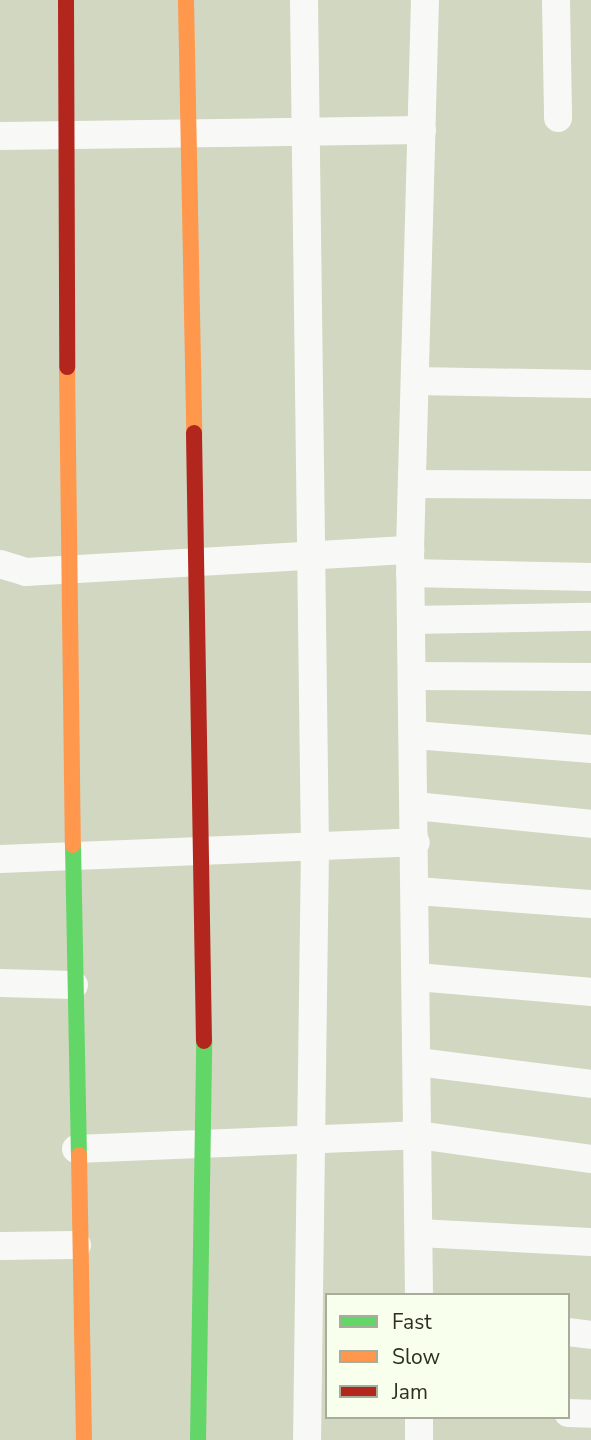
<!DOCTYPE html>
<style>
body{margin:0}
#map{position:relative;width:591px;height:1440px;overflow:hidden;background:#d1d7c0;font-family:"Nunito Sans",sans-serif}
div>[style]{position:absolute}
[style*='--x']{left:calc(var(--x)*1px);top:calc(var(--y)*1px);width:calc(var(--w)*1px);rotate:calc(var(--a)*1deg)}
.street>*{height:28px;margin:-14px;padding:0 14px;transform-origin:14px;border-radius:14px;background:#f8f9f6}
.fast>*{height:16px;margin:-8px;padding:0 8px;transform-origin:8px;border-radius:8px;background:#63d668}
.slow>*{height:16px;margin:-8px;padding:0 8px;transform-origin:8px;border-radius:8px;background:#ff974d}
.jam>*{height:16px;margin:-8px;padding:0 8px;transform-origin:8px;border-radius:8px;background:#b3261e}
span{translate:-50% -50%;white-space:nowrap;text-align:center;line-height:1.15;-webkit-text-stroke:5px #f9ffed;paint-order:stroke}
.legend{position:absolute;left:325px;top:1293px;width:245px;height:126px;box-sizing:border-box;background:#f9ffed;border:2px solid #a7ac9b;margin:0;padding:9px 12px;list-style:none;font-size:21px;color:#2c3020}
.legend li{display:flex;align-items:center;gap:14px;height:35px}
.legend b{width:35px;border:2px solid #a7ac9b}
</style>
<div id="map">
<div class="street">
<div style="--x:304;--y:0;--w:848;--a:89.26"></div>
<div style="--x:315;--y:848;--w:592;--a:90.77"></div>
<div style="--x:556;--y:0;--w:118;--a:89"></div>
<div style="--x:0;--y:136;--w:422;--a:-0.8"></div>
<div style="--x:415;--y:381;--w:176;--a:1"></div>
<div style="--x:412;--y:484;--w:179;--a:0.3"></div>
<div style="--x:0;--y:564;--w:27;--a:17"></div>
<div style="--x:26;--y:572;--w:385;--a:-3.3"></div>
<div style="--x:410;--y:573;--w:181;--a:1.3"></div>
<div style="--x:411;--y:620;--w:180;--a:-1"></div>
<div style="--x:412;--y:676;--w:179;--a:0.3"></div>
<div style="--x:414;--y:735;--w:178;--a:4.5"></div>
<div style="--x:415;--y:806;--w:177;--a:5.8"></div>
<div style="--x:0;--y:859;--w:416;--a:-2.3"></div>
<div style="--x:417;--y:891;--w:174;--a:4.3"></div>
<div style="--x:417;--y:977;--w:175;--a:4.9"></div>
<div style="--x:0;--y:983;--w:74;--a:1.5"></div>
<div style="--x:418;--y:1062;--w:174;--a:7.2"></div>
<div style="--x:76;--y:1149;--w:342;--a:-2.3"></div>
<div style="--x:418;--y:1135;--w:175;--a:7.9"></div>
<div style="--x:419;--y:1233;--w:172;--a:3"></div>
<div style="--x:0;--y:1246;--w:77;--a:-0.7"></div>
<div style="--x:419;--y:1295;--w:745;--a:-90.69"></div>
<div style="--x:410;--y:550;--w:550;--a:-88.44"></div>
<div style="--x:568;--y:1332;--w:23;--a:7"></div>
<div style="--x:568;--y:1413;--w:23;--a:2"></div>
<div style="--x:419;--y:1417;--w:23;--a:90"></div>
</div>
<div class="fast">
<div style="--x:73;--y:845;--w:310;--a:88.9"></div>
<div style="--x:198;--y:1440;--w:399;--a:-89.1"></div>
</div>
<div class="slow">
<div style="--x:186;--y:0;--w:433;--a:88.9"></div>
<div style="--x:67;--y:367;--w:478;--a:89.3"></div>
<div style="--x:79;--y:1155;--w:285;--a:89"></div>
</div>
<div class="jam">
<div style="--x:66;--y:0;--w:367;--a:89.8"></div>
<div style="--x:194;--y:433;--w:608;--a:89.06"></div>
</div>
<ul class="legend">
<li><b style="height:9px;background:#63d668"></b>Fast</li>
<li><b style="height:9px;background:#ff974d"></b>Slow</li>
<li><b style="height:9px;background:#b3261e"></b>Jam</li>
</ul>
</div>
